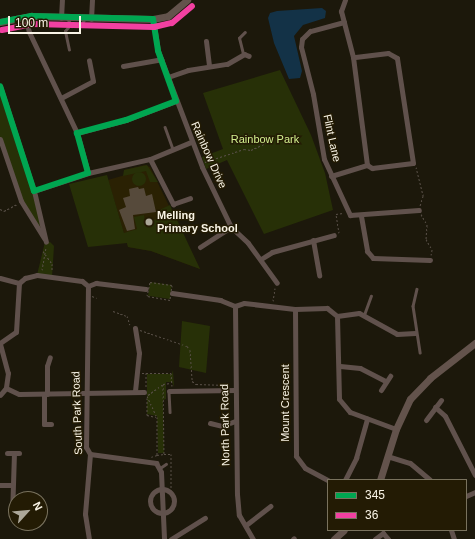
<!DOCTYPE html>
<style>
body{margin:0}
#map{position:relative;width:475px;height:539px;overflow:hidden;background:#1c180b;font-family:Helvetica,sans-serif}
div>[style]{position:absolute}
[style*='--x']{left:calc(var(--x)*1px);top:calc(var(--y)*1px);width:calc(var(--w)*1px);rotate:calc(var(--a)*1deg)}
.built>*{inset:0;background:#2a2103}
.green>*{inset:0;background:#273007;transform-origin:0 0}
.round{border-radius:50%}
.water>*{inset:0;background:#133247}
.building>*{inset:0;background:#564a3b}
.path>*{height:1px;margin-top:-0.5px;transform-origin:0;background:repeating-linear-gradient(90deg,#584f47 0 2px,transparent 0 4px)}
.lane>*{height:2.5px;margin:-1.25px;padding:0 1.25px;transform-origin:1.25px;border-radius:1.25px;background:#60514c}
.street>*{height:5px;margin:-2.5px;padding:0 2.5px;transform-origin:2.5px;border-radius:2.5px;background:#60514c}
.street>.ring{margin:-2.5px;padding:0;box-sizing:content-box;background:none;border:5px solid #60514c;border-radius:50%}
.secondary>*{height:7px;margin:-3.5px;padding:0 3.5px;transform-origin:3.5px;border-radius:3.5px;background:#63534c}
.bus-1>*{height:6px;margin:-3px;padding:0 3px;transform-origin:3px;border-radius:3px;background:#00a651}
.bus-2>*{height:6px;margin:-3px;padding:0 3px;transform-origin:3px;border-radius:3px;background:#f240a1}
.dots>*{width:11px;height:11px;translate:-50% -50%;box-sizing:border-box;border:2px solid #231b04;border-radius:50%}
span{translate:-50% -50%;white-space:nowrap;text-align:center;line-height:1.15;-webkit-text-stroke:3px #231b04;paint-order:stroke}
.street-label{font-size:11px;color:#f9f4e6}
.park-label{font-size:11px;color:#d2ef8e}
.poi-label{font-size:11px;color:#f9f4e6;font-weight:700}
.left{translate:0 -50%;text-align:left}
.legend{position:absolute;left:327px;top:479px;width:140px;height:52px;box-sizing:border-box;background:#231b04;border:1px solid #79725e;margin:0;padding:5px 7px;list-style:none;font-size:12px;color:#f9f4e6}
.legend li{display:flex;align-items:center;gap:8px;height:20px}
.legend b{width:20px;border:1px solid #79725e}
.north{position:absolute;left:8px;top:491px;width:40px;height:40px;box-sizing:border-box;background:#231b04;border:1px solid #79725e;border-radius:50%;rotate:63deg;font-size:11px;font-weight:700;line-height:16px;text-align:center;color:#f9f4e6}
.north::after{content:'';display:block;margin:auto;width:14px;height:18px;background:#aca799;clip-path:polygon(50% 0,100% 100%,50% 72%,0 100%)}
.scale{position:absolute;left:8px;top:16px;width:73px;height:18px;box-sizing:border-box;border:2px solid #f9f4e6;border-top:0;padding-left:5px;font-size:12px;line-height:14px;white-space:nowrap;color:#f9f4e6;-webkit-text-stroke:3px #231b04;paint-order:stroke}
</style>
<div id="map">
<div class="built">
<div style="clip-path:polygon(145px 165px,150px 167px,200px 269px,151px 251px,128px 247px,108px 180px,125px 175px,124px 170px)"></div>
</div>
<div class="green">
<div style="clip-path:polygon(280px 70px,311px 135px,325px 173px,333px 210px,264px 234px,227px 160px,206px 169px,202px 157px,223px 149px,203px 93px)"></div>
<div style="clip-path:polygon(0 88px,42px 223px,45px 239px,28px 213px,9px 170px,0 137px)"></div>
<div style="clip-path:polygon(147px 165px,158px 182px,150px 182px,146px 171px,123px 176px,124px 170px)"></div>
<div class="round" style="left:132px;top:172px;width:14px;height:14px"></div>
<div style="clip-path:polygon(107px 175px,124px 233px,137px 229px,134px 217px,144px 215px,145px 221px,159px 219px,157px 211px,170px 205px,200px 269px,151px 251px,128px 247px,127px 243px,88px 247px,69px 184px)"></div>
<div style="clip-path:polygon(45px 242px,50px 242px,54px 246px,52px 277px,37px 275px)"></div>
<div style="left:150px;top:282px;width:22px;height:14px;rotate:8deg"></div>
<div style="clip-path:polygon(182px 321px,210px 326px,206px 373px,179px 367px)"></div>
<div style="clip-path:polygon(173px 370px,174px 387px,172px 382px,166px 382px,166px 399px,163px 400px,164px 453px,158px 453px,157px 416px,147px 414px,147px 374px,172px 374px)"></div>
</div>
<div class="water">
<div style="clip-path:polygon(322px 8px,326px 11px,325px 18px,303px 25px,294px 36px,302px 71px,300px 78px,289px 79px,274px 43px,268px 18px,270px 13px,277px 11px)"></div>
</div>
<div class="building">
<div style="clip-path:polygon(138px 187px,139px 189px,144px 188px,146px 196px,152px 194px,156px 212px,133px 215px,135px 229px,127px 231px,119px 210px,126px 207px,123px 198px,130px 196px,129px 189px)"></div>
</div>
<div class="path">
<div style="--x:205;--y:162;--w:41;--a:-18.4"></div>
<div style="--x:244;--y:149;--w:7;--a:8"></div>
<div style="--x:251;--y:150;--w:21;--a:-25"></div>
<div style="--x:270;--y:141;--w:4;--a:-76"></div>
<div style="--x:416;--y:167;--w:30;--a:76"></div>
<div style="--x:423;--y:196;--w:10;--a:107"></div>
<div style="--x:0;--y:209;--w:4;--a:27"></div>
<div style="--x:4;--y:211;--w:15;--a:-28"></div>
<div style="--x:421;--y:214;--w:13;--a:61"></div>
<div style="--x:427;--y:225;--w:14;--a:94"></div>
<div style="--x:426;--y:239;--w:13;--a:61"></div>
<div style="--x:432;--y:250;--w:5;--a:101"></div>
<div style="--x:339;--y:233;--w:19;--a:-99"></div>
<div style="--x:336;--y:214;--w:7;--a:-8"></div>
<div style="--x:43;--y:251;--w:16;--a:55"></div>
<div style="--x:52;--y:264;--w:7;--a:90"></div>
<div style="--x:42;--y:270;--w:23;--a:-80"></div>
<div style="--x:150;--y:282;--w:22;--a:8"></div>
<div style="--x:172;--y:285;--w:15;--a:98"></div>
<div style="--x:170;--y:300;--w:23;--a:-170"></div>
<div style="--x:147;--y:296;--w:14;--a:-78"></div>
<div style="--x:92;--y:296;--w:5;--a:22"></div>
<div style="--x:273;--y:301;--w:13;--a:-81"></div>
<div style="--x:113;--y:311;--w:15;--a:20"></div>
<div style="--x:127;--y:316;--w:9;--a:72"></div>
<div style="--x:140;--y:330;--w:50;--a:18.8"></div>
<div style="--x:187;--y:346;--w:5;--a:53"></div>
<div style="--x:190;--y:350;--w:31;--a:86"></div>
<div style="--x:192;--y:381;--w:5;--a:37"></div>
<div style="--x:142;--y:373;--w:29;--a:0"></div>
<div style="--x:171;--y:373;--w:13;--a:86"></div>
<div style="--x:146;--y:373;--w:14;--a:90"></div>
<div style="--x:163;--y:384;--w:70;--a:89.2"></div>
<div style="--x:164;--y:454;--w:7;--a:0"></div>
<div style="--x:171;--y:454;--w:38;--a:90"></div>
<div style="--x:196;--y:384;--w:31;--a:2"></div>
<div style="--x:148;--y:395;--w:19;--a:-36"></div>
<div style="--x:163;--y:384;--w:8;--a:-7"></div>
<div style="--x:147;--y:396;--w:23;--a:65"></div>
<div style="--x:157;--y:417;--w:38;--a:90"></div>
<div style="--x:157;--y:455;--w:6;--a:162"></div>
<div style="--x:147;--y:398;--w:17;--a:90"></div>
<div style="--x:147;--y:415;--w:9;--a:13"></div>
<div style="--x:157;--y:455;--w:7;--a:-8"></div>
</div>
<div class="lane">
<div style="--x:68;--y:19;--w:8;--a:60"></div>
<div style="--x:72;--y:26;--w:9;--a:-6"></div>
<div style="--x:81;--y:25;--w:6;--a:-59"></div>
<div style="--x:69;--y:50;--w:19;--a:-102"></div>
<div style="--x:65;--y:31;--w:8;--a:-50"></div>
<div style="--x:243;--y:54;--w:16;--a:-104"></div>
<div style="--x:239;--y:38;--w:8;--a:-45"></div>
<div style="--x:165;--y:127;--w:23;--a:70"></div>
<div style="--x:417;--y:289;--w:17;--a:103"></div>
<div style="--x:413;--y:306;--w:47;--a:81.3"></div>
<div style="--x:364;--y:315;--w:20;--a:-70"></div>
<div style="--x:169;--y:392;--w:20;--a:87"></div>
<div style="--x:160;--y:468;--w:7;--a:-34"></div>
</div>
<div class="street">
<div style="--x:345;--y:0;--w:12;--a:110"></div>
<div style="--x:341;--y:11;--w:48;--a:75.4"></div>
<div style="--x:353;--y:57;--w:109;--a:82.6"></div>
<div style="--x:25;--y:16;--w:16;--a:76"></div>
<div style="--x:29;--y:32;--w:112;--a:64.6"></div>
<div style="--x:77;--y:133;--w:41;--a:74.6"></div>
<div style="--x:61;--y:18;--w:18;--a:-87"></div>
<div style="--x:91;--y:19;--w:19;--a:-87"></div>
<div style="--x:153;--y:19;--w:32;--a:81"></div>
<div style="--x:158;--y:51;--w:124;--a:69.2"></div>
<div style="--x:202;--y:167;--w:67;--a:64.2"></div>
<div style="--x:231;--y:227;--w:23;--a:43"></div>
<div style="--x:248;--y:243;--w:49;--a:54.1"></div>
<div style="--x:344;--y:22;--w:35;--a:165"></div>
<div style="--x:310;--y:31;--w:11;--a:135"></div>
<div style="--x:302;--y:39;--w:8;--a:97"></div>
<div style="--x:301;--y:47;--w:49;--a:75.7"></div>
<div style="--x:313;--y:94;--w:66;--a:80.4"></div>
<div style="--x:324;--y:159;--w:62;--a:65.1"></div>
<div style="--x:350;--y:215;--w:69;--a:-4.1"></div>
<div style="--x:206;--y:41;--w:25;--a:83"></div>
<div style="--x:123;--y:66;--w:39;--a:-10"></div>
<div style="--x:168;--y:77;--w:21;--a:-19"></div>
<div style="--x:188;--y:70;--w:39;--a:-9"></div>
<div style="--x:227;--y:64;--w:20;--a:-30"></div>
<div style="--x:244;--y:54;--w:5;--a:22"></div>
<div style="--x:0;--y:86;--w:110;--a:72.1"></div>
<div style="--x:34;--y:191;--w:52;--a:76.8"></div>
<div style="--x:61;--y:98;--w:36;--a:-28"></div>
<div style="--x:93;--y:81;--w:21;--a:-101"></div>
<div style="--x:77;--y:133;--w:51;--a:-14.9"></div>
<div style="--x:126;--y:120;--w:53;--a:-20.8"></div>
<div style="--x:0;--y:139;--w:65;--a:71.3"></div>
<div style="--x:21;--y:201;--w:44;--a:58.1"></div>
<div style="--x:150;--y:159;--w:51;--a:62.9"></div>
<div style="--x:173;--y:204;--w:18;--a:-19"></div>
<div style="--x:331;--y:176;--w:38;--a:-17"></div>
<div style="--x:367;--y:165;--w:6;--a:31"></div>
<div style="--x:372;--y:168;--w:41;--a:-7"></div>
<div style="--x:413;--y:163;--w:106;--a:-98.7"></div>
<div style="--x:397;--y:58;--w:10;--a:-151"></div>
<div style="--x:388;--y:53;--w:35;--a:173"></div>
<div style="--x:34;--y:191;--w:57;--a:-18.4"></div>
<div style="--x:88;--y:173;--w:64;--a:-12.7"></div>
<div style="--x:150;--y:159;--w:44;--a:-22.5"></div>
<div style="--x:361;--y:216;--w:36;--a:80"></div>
<div style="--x:367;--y:251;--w:9;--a:49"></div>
<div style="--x:373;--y:258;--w:57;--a:2"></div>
<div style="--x:313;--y:240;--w:36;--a:80"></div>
<div style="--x:200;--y:247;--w:37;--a:-33"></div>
<div style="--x:261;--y:259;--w:13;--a:-32"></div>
<div style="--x:272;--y:252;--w:64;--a:-15.3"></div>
<div style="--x:0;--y:278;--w:20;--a:15"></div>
<div style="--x:88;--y:286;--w:161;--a:90.7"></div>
<div style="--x:86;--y:447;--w:8;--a:60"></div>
<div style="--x:90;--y:454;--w:60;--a:94.8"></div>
<div style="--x:85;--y:514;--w:25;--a:81"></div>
<div style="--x:88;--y:286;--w:9;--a:-21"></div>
<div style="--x:96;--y:283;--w:50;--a:6.8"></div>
<div style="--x:172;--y:293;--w:49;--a:8.3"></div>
<div style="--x:220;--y:300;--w:16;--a:22"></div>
<div style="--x:235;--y:306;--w:9;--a:-18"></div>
<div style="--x:244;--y:303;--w:51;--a:6.7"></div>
<div style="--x:295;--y:309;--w:32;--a:-2"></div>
<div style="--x:327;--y:308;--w:13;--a:39"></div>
<div style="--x:235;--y:306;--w:188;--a:89.4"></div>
<div style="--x:237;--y:494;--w:21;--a:85"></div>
<div style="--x:239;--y:515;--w:28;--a:60"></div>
<div style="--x:295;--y:309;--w:147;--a:89.6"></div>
<div style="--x:296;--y:456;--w:15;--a:53"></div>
<div style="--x:305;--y:468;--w:26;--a:28"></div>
<div style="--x:337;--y:316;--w:83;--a:88.6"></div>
<div style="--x:339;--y:399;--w:17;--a:50"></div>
<div style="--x:350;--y:412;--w:49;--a:20.3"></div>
<div style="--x:337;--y:316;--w:22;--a:-8"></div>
<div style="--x:359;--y:313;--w:43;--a:28.9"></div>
<div style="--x:397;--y:334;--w:18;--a:-3"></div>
<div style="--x:135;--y:328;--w:25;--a:81"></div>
<div style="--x:139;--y:353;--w:39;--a:96"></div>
<div style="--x:0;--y:343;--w:19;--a:-35"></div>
<div style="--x:16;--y:332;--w:49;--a:-86.5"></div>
<div style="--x:19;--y:283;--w:8;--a:-40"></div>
<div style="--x:25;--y:278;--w:12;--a:-14"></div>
<div style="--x:37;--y:275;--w:45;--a:7.6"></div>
<div style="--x:82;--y:281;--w:8;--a:40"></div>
<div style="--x:0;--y:344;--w:30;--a:75"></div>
<div style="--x:8;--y:373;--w:15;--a:98"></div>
<div style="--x:6;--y:388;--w:9;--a:131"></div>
<div style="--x:340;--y:366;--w:20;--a:6"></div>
<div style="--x:360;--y:368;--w:29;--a:27"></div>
<div style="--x:6;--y:388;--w:14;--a:25"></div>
<div style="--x:19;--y:394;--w:125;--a:-0.9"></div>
<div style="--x:381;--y:390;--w:17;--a:-57"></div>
<div style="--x:169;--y:391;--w:66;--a:-0.9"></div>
<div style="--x:44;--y:394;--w:30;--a:90"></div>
<div style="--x:44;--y:424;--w:7;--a:0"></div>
<div style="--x:47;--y:394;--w:28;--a:-90"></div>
<div style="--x:47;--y:366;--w:9;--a:-72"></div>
<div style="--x:435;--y:407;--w:13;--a:42"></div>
<div style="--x:445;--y:416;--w:66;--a:63"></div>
<div style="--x:426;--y:420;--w:25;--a:-53"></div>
<div style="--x:210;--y:423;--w:12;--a:14"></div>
<div style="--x:222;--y:426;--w:14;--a:-21"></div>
<div style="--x:7;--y:453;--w:12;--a:0"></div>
<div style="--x:90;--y:454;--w:67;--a:7.8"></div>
<div style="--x:156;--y:463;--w:10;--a:61"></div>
<div style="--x:161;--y:472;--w:67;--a:87.4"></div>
<div style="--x:387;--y:456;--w:24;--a:17"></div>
<div style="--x:410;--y:463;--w:26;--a:40"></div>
<div style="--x:345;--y:480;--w:25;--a:-63"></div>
<div style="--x:356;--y:458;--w:41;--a:-74.2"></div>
<div style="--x:0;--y:485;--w:12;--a:0"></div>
<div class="ring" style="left:150px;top:489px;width:19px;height:19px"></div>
<div style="--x:466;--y:496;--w:10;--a:-24"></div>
<div style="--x:12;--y:516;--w:62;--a:-88.2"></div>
<div style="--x:246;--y:525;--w:31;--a:-38"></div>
<div style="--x:451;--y:530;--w:9;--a:72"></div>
<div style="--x:171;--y:539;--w:40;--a:-32"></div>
<div style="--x:293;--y:539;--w:1;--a:-45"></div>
<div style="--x:375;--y:539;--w:10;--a:-37"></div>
<div style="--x:383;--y:533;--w:8;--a:50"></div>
</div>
<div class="secondary">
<div style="--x:0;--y:22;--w:32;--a:-11"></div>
<div style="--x:31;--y:16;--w:122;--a:1.4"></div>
<div style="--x:153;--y:19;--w:15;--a:-11"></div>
<div style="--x:168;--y:16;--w:25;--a:-40"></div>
<div style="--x:380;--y:480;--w:53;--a:-72.6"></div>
<div style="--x:396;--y:429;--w:33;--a:-65"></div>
<div style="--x:410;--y:399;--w:29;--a:-46"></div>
<div style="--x:430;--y:378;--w:57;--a:-37.9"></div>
<div style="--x:334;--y:539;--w:13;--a:-42"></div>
</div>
<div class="bus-1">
<div style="--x:0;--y:22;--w:32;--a:-11"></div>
<div style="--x:31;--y:16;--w:122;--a:1.4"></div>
<div style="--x:153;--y:19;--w:32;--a:81"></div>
<div style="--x:158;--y:51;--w:53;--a:70.2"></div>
<div style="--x:176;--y:101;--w:53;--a:159.2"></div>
<div style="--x:126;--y:120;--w:51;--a:165.1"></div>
<div style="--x:77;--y:133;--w:41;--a:74.6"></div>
<div style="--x:88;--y:173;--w:57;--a:161.6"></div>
<div style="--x:34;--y:191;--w:110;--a:-107.9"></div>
</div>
<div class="bus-2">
<div style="--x:2;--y:30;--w:31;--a:-11"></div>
<div style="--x:32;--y:24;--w:122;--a:1.4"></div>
<div style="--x:154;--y:27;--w:18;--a:-13"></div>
<div style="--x:172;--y:23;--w:26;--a:-40"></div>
</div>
<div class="dots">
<div style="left:149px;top:222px;background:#aca799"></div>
</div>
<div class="street-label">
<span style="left:332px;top:138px;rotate:78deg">Flint Lane</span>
<span style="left:209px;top:155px;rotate:66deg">Rainbow Drive</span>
<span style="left:285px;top:403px;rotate:-90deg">Mount Crescent</span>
<span style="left:77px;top:413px;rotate:-92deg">South Park Road</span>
<span style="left:225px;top:425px;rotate:-91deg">North Park Road</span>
</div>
<div class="park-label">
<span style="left:265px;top:139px">Rainbow Park</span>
</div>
<div class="poi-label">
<span class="left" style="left:157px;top:222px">Melling<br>Primary School</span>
</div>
<ul class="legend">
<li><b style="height:5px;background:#00a651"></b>345</li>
<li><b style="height:5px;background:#f240a1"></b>36</li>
</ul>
<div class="north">N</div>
<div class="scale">100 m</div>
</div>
